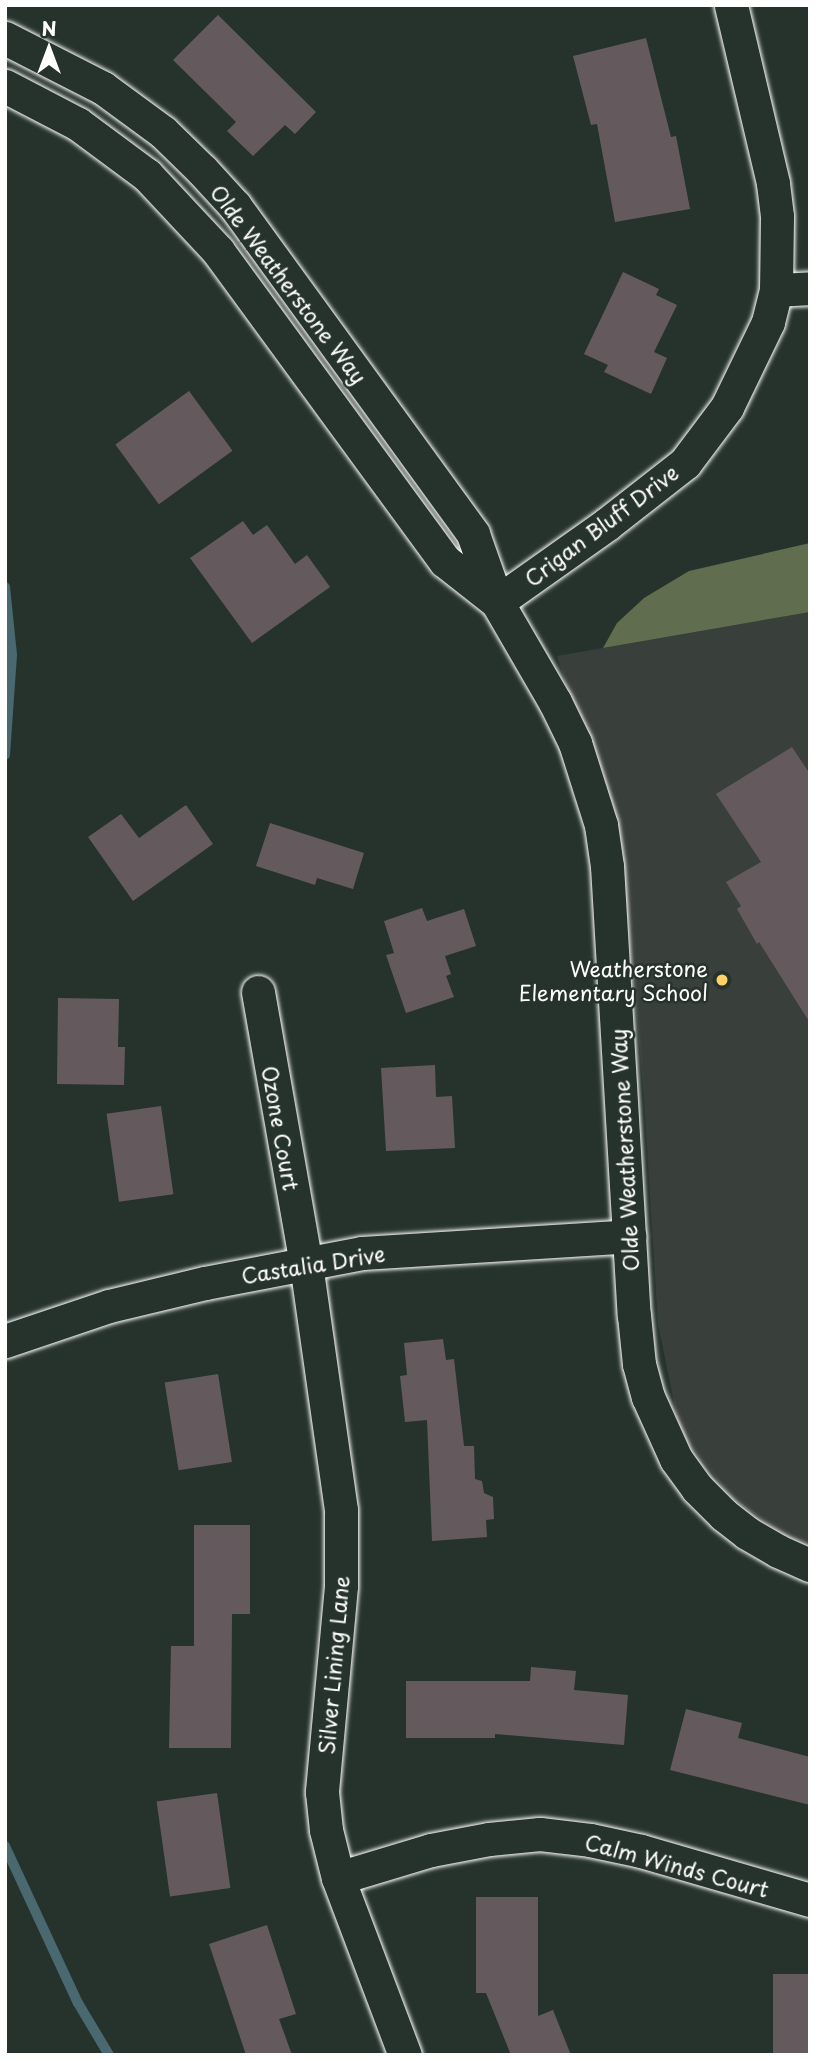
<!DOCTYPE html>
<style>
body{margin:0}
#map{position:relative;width:815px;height:2060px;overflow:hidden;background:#26332d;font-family:"Playpen Sans",sans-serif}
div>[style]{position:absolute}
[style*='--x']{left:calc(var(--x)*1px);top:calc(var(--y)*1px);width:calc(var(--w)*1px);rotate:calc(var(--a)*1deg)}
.built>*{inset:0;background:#393f3b}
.green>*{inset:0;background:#606d4f}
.stream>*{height:10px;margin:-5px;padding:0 5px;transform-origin:5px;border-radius:5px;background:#496870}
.building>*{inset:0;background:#645a5d;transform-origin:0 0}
.roads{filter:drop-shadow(0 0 2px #fff) drop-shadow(0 0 2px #fff)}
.minor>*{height:33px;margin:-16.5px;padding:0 16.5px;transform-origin:16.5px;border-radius:16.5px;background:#26332d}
.dots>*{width:19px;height:19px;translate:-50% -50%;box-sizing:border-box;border:4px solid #26332d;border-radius:50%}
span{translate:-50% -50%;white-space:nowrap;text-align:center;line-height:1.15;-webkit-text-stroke:5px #26332d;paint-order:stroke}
.street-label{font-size:21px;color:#fff}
.poi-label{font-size:21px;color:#fff}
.right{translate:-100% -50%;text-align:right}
.frame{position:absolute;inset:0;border:7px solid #fff;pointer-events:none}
.north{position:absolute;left:14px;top:14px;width:70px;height:70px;-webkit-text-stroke:5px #26332d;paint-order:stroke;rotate:0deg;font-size:19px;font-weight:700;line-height:28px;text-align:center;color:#fff}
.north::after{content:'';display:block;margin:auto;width:24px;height:32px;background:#fff;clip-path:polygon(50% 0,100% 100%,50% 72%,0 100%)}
</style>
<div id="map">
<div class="built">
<div style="clip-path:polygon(810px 612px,810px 1544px,786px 1536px,732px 1498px,680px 1432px,658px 1324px,644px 1097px,623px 863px,557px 656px)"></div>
</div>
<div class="green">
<div style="clip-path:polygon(810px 543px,810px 612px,603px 648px,617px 623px,644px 598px,689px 571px)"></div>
</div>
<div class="stream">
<div style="--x:5;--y:587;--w:68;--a:84.1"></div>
<div style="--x:12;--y:655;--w:100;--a:94"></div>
<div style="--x:5;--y:1846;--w:173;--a:65.1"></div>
<div style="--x:78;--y:2003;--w:61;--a:59.2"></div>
</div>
<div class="building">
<div style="clip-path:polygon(218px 15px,316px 112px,295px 134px,285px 125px,253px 156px,227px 131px,236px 122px,173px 60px)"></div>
<div style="clip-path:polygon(646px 38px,671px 137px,676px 136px,690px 209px,615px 222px,597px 124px,591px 125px,573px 56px)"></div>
<div style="clip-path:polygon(623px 272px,659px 289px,656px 295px,677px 305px,654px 352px,667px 358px,651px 394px,604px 372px,608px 365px,584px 354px)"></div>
<div style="left:189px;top:391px;width:74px;height:91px;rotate:54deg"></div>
<div style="clip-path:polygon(243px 521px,253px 535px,267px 525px,295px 564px,307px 555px,330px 587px,252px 643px,190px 558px)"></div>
<div style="clip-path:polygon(792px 747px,810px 774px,810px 1023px,759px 942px,757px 944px,737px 909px,741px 906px,726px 882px,761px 862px,716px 794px)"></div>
<div style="clip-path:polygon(186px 805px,213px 844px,133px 901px,88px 837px,121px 814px,139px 838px)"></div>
<div style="clip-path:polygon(270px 823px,364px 853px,353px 889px,317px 878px,315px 885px,256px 866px)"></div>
<div style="clip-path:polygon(422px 908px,427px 921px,464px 909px,476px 946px,445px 956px,451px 974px,446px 976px,454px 997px,406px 1013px,386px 955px,394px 953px,384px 921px)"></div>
<div style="clip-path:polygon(58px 998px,119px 999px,118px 1047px,125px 1047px,124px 1085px,57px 1084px)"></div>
<div style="clip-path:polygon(435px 1065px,436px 1097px,452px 1096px,455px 1148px,386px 1151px,381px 1068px)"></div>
<div style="left:161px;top:1106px;width:89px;height:55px;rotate:82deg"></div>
<div style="clip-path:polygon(443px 1339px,446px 1360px,454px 1359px,464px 1446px,474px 1446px,475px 1479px,482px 1481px,484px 1493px,493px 1497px,494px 1519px,486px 1520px,487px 1537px,432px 1541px,427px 1420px,405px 1422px,400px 1376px,407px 1375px,404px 1343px)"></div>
<div style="left:218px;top:1374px;width:89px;height:54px;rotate:81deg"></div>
<div style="clip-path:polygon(194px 1525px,250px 1525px,250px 1614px,232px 1614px,231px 1748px,169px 1748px,171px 1646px,194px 1646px)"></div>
<div style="clip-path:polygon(531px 1667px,576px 1671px,574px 1690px,628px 1695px,624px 1745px,495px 1734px,495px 1738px,406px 1738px,406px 1681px,530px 1681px)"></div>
<div style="clip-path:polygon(686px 1709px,742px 1723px,738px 1738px,810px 1757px,810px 1805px,670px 1770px)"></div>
<div style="left:217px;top:1793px;width:96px;height:61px;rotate:82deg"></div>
<div style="clip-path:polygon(476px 1897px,538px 1897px,538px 2016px,553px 2010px,571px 2055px,511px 2055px,486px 1993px,476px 1993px)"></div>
<div style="clip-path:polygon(267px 1925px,296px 2014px,279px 2019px,292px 2055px,246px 2055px,209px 1944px)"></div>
<div style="left:810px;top:1974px;width:81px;height:37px;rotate:90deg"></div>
</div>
<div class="roads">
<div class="minor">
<div style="--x:5;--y:38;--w:110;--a:27"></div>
<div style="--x:103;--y:88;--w:74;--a:36.3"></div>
<div style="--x:163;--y:132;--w:54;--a:44.3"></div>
<div style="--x:202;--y:170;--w:49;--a:47.5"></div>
<div style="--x:235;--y:206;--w:405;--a:54"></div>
<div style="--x:473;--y:534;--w:72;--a:70.6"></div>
<div style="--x:497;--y:602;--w:116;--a:59.9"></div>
<div style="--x:555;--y:702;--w:46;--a:64"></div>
<div style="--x:575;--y:743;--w:86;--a:72.4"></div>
<div style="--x:601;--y:825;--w:41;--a:81.7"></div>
<div style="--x:607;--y:866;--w:450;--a:86.6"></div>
<div style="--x:634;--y:1315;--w:49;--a:84.2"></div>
<div style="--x:639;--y:1364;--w:34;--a:75"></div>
<div style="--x:648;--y:1397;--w:68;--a:65.7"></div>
<div style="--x:676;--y:1459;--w:36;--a:54"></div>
<div style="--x:697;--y:1488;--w:38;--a:45"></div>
<div style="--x:724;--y:1515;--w:29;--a:38"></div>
<div style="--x:747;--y:1533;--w:36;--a:30"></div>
<div style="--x:778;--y:1551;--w:35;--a:24"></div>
<div style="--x:5;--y:86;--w:82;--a:27.5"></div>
<div style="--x:78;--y:124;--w:86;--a:36.5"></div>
<div style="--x:147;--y:175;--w:104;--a:46.9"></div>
<div style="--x:218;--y:251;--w:384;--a:53.8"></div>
<div style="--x:445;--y:561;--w:66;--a:38.3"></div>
<div style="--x:776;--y:290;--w:34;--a:-3"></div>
<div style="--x:497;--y:602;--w:135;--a:-35.3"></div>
<div style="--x:607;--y:524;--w:99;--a:-38"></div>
<div style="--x:685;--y:463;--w:70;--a:-53.1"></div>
<div style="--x:727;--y:407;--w:94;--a:-64.2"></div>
<div style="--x:768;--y:322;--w:33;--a:-76"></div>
<div style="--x:776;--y:290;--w:74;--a:-89.2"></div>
<div style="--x:777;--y:216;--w:33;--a:-97"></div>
<div style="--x:773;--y:183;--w:183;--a:-103.3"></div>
<div style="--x:258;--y:992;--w:276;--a:80"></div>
<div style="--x:306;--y:1264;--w:248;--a:81.9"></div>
<div style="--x:341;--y:1510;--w:76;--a:90"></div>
<div style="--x:341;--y:1586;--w:207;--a:95.3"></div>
<div style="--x:322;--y:1792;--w:38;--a:84"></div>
<div style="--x:326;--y:1830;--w:49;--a:76"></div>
<div style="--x:338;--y:1878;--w:189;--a:69.3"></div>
<div style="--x:5;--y:1341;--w:110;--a:-18.6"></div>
<div style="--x:109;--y:1306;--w:99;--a:-13.5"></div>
<div style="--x:205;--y:1283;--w:160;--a:-10.8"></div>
<div style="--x:362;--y:1253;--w:268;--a:-3.6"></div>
<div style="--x:338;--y:1878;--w:97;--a:-16.8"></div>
<div style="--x:431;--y:1850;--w:59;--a:-10.7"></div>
<div style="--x:489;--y:1839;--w:51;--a:-5.6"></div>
<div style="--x:540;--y:1834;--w:50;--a:6.8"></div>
<div style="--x:590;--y:1840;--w:52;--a:12.2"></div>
<div style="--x:641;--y:1851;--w:176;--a:16.2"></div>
</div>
</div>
<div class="dots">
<div style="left:722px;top:980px;background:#ffd166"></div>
</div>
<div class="street-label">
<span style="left:289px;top:284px;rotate:53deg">Olde Weatherstone Way</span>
<span style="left:601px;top:525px;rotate:-37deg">Crigan Bluff Drive</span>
<span style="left:281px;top:1128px;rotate:80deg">Ozone Court</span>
<span style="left:624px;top:1150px;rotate:-93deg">Olde Weatherstone Way</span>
<span style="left:313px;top:1264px;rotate:-9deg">Castalia Drive</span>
<span style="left:333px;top:1665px;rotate:-85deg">Silver Lining Lane</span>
<span style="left:677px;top:1865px;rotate:15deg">Calm Winds Court</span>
</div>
<div class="poi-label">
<span class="right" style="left:708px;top:980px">Weatherstone<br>Elementary School</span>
</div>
<div class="frame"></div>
<div class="north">N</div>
</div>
